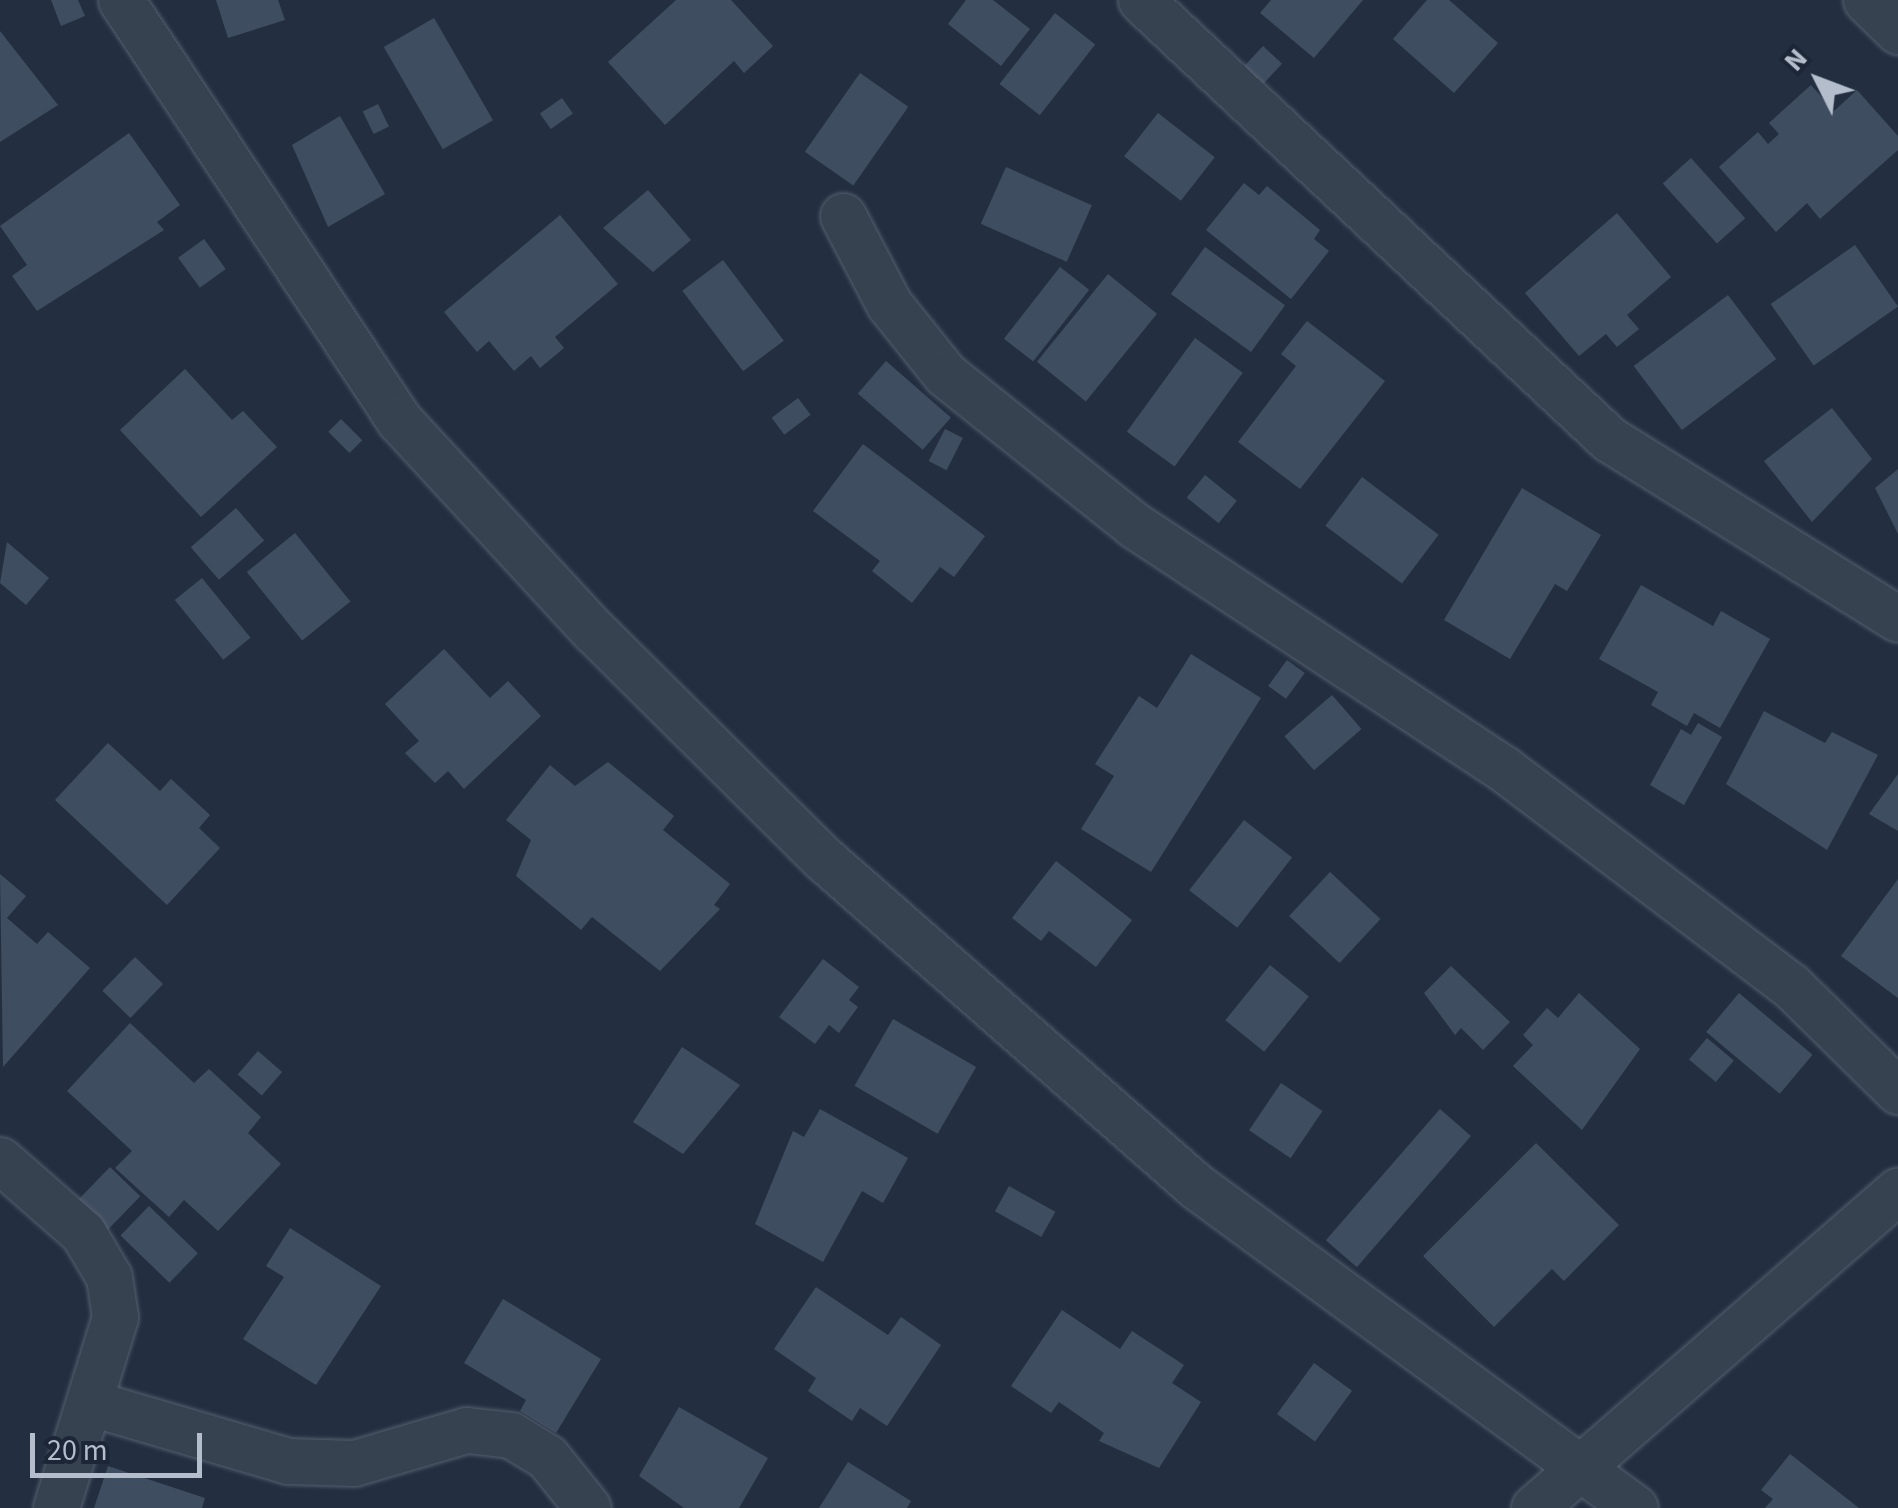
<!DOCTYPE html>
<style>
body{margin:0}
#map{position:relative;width:1898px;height:1508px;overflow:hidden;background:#232f41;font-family:"Source Sans 3",sans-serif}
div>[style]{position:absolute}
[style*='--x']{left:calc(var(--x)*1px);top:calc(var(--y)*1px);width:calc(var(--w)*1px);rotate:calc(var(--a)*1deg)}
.building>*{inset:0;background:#3f4d61;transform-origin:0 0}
.roads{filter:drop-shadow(0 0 2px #555f6e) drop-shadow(0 0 2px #555f6e)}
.street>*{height:45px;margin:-22.5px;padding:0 22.5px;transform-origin:22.5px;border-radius:22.5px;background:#374251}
span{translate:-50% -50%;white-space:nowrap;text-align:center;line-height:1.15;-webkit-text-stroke:8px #1c2636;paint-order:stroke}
.north{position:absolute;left:1768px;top:30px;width:100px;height:100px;-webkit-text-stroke:8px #1c2636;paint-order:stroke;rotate:312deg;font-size:28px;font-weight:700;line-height:40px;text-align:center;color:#b4bdcb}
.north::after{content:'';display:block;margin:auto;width:35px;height:45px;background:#b4bdcb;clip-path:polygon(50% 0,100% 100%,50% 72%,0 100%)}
.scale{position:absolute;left:30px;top:1433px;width:172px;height:45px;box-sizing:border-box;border:5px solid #b4bdcb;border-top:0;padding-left:12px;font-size:30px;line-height:35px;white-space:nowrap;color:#b4bdcb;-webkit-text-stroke:8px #1c2636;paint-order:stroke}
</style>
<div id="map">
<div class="building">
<div style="clip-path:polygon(51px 0,78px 0,85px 16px,61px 26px)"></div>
<div style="clip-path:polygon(216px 0,278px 0,285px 20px,228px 38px)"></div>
<div style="clip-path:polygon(676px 0,731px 0,773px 46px,744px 73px,734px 61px,665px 125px,608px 62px)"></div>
<div style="clip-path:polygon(966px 0,993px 0,1030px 29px,1001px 66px,948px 24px)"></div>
<div style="clip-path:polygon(1271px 0,1363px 0,1314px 58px,1260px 13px)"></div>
<div style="clip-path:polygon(1427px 0,1449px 0,1498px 43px,1454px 93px,1393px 39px)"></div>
<div style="left:1055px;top:13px;width:51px;height:90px;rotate:38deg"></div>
<div style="left:434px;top:18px;width:118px;height:58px;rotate:60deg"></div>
<div style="clip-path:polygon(0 31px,58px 105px,0 142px)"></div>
<div style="left:1263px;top:46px;width:26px;height:28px;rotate:43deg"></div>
<div style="left:860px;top:73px;width:59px;height:96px;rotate:35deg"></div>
<div style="clip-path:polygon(1811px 85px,1834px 111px,1857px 90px,1898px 136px,1898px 150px,1820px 219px,1807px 203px,1776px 232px,1719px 167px,1758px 132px,1768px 144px,1779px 134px,1769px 123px)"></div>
<div style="left:562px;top:98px;width:19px;height:27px;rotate:55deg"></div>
<div style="left:378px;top:104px;width:25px;height:17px;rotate:64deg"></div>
<div style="left:1158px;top:113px;width:72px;height:55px;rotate:38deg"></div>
<div style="clip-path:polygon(340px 116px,385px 194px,328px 227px,292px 145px)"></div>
<div style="clip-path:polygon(129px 133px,180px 205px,157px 222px,164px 230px,37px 311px,12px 276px,27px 265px,0 226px)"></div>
<div style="left:1691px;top:158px;width:81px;height:38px;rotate:48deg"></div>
<div style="left:1006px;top:167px;width:94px;height:62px;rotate:24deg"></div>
<div style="clip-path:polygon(1244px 183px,1259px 195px,1267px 186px,1320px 230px,1314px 239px,1329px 251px,1291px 299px,1206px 230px)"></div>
<div style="clip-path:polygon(648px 190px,691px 240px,653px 272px,603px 228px)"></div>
<div style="clip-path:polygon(1617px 213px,1671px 277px,1627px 315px,1639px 329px,1617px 347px,1606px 334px,1579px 356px,1525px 293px)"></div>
<div style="clip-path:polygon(560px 215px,618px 284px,555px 337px,564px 348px,540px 368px,531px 356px,514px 371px,489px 341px,477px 352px,444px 312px)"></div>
<div style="left:204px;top:239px;width:37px;height:32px;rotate:54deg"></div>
<div style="left:1855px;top:245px;width:75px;height:103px;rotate:55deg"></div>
<div style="left:1205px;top:247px;width:99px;height:58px;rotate:36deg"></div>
<div style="left:723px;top:260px;width:101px;height:51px;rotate:53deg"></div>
<div style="left:1060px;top:267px;width:37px;height:91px;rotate:38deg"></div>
<div style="left:1108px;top:274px;width:63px;height:113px;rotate:39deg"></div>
<div style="left:1728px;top:295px;width:80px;height:118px;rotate:53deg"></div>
<div style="clip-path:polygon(1307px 321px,1385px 381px,1300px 489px,1238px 442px,1296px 366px,1281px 354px)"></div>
<div style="left:1195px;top:338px;width:59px;height:116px;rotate:36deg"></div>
<div style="left:886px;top:361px;width:86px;height:43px;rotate:41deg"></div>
<div style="clip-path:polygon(185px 369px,232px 420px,243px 411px,277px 447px,201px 517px,120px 430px)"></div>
<div style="left:798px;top:398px;width:21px;height:33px;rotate:53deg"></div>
<div style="clip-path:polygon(1832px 408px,1872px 459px,1812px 522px,1764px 461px)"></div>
<div style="left:341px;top:419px;width:30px;height:18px;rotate:45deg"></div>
<div style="left:945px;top:429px;width:20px;height:36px;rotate:27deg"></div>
<div style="clip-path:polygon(863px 444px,985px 536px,954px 577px,940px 567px,912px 603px,872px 571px,880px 561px,813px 511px)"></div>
<div style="clip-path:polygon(1898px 469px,1898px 534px,1875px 488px)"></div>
<div style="left:1205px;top:475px;width:41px;height:29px;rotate:39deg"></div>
<div style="left:1362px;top:477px;width:96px;height:61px;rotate:37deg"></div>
<div style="clip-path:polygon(1522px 488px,1601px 535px,1567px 591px,1555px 584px,1510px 659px,1444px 620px)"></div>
<div style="left:236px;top:508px;width:43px;height:60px;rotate:49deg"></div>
<div style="left:295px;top:533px;width:88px;height:62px;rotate:51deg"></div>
<div style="clip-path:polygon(7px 542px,49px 578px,26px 605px,0 583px)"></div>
<div style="left:202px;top:578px;width:77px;height:35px;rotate:51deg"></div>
<div style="clip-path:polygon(1641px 585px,1713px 626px,1721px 611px,1770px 639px,1720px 728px,1694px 713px,1687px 726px,1651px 705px,1658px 692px,1599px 659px)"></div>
<div style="clip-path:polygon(444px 649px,490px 698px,508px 681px,541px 716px,464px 789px,448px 771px,435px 783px,405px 753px,419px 741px,385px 704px)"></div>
<div style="clip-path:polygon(1191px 654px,1261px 698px,1151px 872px,1081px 829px,1114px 776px,1095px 764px,1139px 696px,1157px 708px)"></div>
<div style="left:1287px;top:660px;width:22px;height:32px;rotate:36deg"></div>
<div style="left:1332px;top:695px;width:45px;height:63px;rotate:49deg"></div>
<div style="clip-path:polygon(1764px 711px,1825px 743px,1832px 732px,1878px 755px,1827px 850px,1726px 784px)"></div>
<div style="clip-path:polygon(1698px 723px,1722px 737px,1684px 805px,1650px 785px,1681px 729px,1691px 735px)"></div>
<div style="clip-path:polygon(108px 743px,160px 791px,171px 779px,210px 815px,199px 828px,220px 848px,167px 905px,55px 800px)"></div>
<div style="clip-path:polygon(608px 762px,674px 816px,663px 830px,730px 884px,714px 905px,720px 909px,660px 971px,592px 917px,581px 930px,516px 876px,531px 840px,506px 820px,550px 765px,575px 786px)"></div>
<div style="clip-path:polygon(1898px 774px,1898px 831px,1869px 814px)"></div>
<div style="left:1244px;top:820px;width:61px;height:89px;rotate:38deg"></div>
<div style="clip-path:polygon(1056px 861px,1132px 920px,1096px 967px,1049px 931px,1041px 941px,1012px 918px)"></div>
<div style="left:1330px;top:872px;width:69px;height:60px;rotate:43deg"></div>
<div style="clip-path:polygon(0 874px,26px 896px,7px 918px,37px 944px,48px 932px,90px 968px,3px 1067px)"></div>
<div style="clip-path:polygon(1898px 879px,1898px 998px,1841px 956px)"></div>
<div style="left:135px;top:957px;width:39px;height:47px;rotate:44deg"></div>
<div style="clip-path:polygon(823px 959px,859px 987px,849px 1000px,858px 1007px,839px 1033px,829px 1025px,815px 1044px,779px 1017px)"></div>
<div style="left:1270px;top:965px;width:50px;height:71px;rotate:39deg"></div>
<div style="clip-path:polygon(1451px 966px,1510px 1022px,1483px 1050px,1461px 1028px,1455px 1035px,1424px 993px)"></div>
<div style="clip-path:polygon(1579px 993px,1640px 1049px,1582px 1130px,1513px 1066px,1533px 1045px,1523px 1035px,1547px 1008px,1558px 1018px)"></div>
<div style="left:1739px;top:993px;width:96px;height:51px;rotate:40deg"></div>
<div style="left:893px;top:1019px;width:96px;height:77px;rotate:30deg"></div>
<div style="clip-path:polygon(130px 1023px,194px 1083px,209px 1069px,261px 1117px,248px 1133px,281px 1164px,218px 1231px,184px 1200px,169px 1217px,115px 1168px,132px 1151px,67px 1091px)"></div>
<div style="left:1707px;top:1038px;width:35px;height:28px;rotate:40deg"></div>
<div style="clip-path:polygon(682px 1047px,740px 1085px,683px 1154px,633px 1122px)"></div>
<div style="left:258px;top:1051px;width:32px;height:31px;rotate:41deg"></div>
<div style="left:1281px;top:1083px;width:50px;height:57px;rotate:34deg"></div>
<div style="clip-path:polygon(820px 1109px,908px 1158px,883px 1203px,862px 1191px,823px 1262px,755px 1224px,793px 1131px,804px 1137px)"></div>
<div style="left:1440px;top:1109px;width:41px;height:174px;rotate:41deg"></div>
<div style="clip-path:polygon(1536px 1143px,1619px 1225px,1564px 1281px,1552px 1269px,1494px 1327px,1423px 1256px)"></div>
<div style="left:110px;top:1167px;width:42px;height:47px;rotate:44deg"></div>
<div style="left:1009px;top:1186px;width:53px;height:29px;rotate:29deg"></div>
<div style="left:149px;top:1206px;width:68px;height:41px;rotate:44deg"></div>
<div style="clip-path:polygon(290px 1228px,381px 1286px,316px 1385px,243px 1339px,284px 1277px,266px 1266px)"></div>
<div style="clip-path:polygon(816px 1287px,888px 1335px,901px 1317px,941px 1345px,887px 1426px,860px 1408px,852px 1421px,808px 1391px,816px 1378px,774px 1349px)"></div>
<div style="clip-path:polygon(503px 1299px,601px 1359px,556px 1433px,520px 1411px,526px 1400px,464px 1363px)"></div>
<div style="clip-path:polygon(1062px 1310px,1120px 1349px,1132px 1331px,1184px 1365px,1172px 1383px,1201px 1402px,1159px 1468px,1099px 1441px,1104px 1433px,1059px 1402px,1051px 1413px,1011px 1386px)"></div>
<div style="left:1314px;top:1363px;width:47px;height:63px;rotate:36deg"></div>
<div style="clip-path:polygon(679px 1407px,768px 1458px,739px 1508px,684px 1508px,639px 1476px)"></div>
<div style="clip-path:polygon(1790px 1454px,1859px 1508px,1765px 1508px,1773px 1499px,1761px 1490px)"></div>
<div style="clip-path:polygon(848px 1462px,911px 1501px,907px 1508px,819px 1508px)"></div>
<div style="clip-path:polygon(108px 1466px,205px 1498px,202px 1508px,94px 1508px)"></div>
</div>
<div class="roads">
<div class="street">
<div style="--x:121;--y:0;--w:504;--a:56.5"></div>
<div style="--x:399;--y:420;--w:287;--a:47.3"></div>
<div style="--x:594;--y:631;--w:325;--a:44.8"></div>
<div style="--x:825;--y:860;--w:494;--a:41.3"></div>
<div style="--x:1196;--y:1186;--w:544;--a:36.26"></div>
<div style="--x:1141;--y:0;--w:642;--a:43.17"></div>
<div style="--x:1609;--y:439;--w:340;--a:31.9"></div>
<div style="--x:1866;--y:0;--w:45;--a:44.1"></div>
<div style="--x:843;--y:216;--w:99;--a:62.4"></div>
<div style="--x:889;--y:304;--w:90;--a:51.3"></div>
<div style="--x:945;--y:374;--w:242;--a:38.6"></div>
<div style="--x:1134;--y:525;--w:443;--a:33.4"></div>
<div style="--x:1504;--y:769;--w:360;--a:37.1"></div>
<div style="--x:1791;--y:986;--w:150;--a:44.5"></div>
<div style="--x:0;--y:1160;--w:111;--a:41.3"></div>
<div style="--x:83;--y:1233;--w:51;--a:59.4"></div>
<div style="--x:109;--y:1277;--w:40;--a:81.5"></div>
<div style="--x:115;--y:1317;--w:200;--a:107.2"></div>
<div style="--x:91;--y:1403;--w:205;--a:16.4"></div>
<div style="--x:288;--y:1461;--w:66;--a:1.7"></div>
<div style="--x:354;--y:1463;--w:117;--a:-16.4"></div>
<div style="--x:466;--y:1430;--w:45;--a:6.3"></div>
<div style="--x:511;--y:1435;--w:42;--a:31.4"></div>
<div style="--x:547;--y:1457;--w:65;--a:51.2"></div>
<div style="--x:1534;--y:1508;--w:483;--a:-41.1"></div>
</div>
</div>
<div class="north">N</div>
<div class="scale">20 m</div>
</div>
